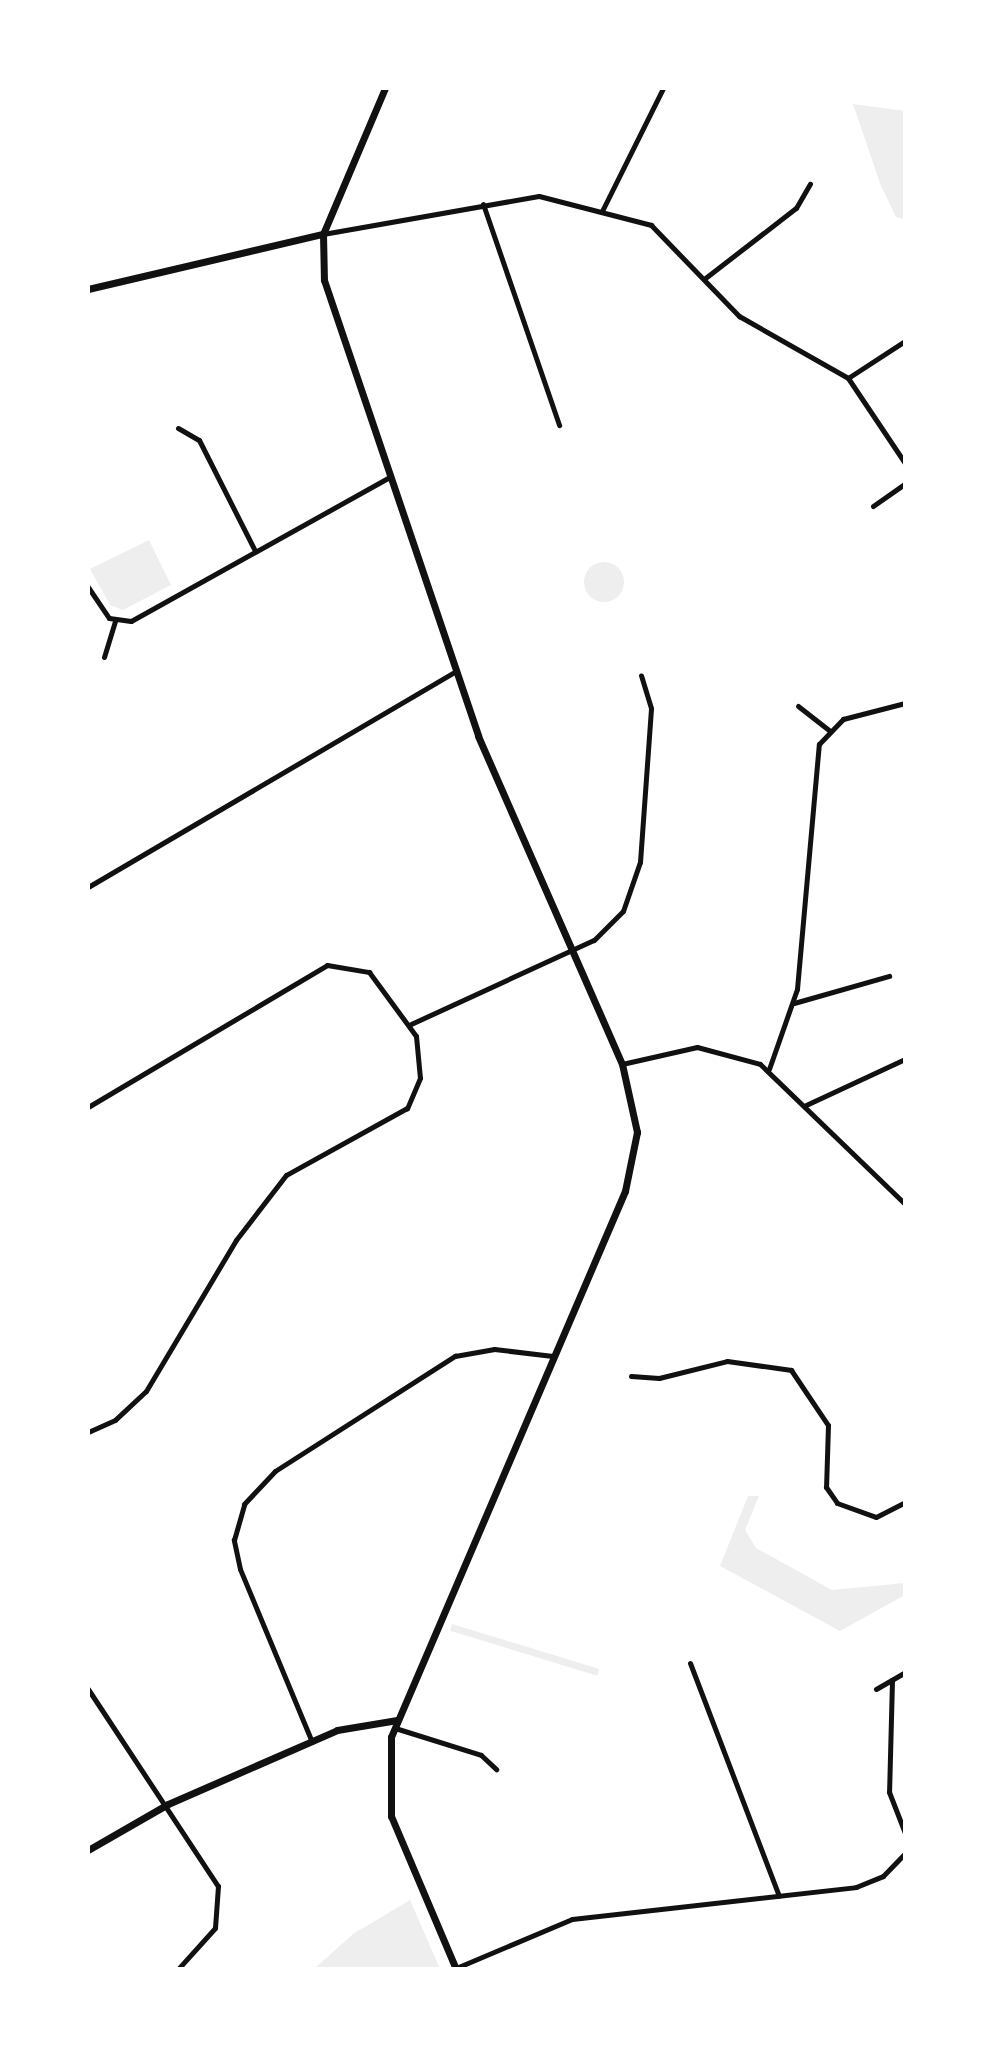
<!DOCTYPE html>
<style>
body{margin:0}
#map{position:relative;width:993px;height:2057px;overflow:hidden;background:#fff;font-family:Barlow,sans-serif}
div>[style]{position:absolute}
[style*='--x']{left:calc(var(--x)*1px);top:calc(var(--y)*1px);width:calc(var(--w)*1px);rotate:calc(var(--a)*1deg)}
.green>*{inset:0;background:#eee;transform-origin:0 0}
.round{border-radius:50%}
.minor>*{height:5px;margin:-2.5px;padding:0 2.5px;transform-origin:2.5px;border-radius:2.5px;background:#111}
.tertiary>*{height:7px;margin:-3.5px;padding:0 3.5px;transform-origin:3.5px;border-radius:3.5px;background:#111}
.secondary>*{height:7px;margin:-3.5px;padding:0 3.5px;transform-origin:3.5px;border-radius:3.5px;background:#111}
span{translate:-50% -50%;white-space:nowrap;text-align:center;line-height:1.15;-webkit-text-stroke:6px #fff;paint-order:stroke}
.frame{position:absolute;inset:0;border:90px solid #fff;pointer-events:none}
</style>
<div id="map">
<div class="green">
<div style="clip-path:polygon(853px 104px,905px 111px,905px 219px,896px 217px,881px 186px)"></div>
<div style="clip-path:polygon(149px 540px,171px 585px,123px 610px,110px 605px,90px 569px)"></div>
<div class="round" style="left:584px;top:562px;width:40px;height:40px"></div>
<div style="clip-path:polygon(748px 1496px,759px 1496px,745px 1530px,756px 1548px,832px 1590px,905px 1583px,905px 1595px,840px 1631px,720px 1566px)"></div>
<div style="left:452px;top:1624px;width:154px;height:7px;rotate:17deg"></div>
<div style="clip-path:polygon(410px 1900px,440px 1969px,314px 1969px,353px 1934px)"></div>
</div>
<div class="minor">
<div style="--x:483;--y:204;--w:234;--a:71"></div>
<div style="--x:602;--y:211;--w:137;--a:-63.6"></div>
<div style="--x:323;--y:234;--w:219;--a:-10"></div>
<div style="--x:539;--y:196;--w:116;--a:14.5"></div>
<div style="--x:651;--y:225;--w:127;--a:46"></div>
<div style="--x:739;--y:316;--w:125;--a:29.6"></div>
<div style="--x:848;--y:378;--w:102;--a:56.2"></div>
<div style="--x:704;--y:279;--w:116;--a:-37.7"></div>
<div style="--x:796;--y:208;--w:28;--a:-60"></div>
<div style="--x:848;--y:378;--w:68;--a:-33"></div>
<div style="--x:178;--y:428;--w:24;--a:30"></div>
<div style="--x:199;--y:440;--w:122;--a:63.2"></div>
<div style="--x:873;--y:506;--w:39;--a:-35"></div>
<div style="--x:88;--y:587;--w:37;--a:56"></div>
<div style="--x:109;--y:618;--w:22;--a:8"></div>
<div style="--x:131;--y:621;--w:296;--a:-29.1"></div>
<div style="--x:104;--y:657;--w:39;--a:-73"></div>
<div style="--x:798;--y:706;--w:39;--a:38"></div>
<div style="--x:88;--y:887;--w:427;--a:-30.4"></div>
<div style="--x:794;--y:1003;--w:99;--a:-15.9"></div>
<div style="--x:411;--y:1024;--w:201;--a:-24.7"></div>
<div style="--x:594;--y:940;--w:41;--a:-45"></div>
<div style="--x:623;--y:911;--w:52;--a:-70.9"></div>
<div style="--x:640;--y:862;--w:154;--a:-85.9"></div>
<div style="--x:651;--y:708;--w:34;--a:-107"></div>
<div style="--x:622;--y:1064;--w:77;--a:-12.8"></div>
<div style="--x:697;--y:1047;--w:65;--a:15.1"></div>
<div style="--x:760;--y:1064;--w:202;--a:44"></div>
<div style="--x:769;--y:1069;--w:85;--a:-70.7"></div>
<div style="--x:797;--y:989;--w:246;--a:-84.9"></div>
<div style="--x:819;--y:744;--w:35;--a:-46"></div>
<div style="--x:843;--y:719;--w:64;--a:-14.5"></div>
<div style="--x:806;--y:1105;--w:109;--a:-24.9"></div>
<div style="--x:88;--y:1107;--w:278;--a:-30.7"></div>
<div style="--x:327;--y:965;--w:43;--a:9.5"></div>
<div style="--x:369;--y:972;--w:79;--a:53.7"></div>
<div style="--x:416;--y:1036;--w:42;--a:84.6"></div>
<div style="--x:420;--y:1078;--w:33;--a:113"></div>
<div style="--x:407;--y:1108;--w:138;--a:151"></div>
<div style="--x:286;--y:1175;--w:82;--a:127.6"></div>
<div style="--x:236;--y:1240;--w:176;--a:120.8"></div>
<div style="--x:146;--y:1391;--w:42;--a:136.9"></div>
<div style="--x:115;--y:1420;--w:30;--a:156"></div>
<div style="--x:631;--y:1376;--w:28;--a:4"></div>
<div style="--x:659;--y:1378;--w:70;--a:-14"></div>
<div style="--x:727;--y:1361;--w:65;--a:8"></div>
<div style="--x:791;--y:1370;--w:66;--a:56.1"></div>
<div style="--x:828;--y:1425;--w:62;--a:91.8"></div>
<div style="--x:826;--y:1487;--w:19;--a:55"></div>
<div style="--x:837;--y:1503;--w:41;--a:19.7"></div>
<div style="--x:876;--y:1517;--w:33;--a:-27"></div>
<div style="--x:690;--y:1663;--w:249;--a:69.1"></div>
<div style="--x:892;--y:1680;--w:112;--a:91.5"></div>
<div style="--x:889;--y:1792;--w:44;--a:68.7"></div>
<div style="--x:88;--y:1689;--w:236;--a:56.6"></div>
<div style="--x:218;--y:1886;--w:42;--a:94.1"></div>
<div style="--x:215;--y:1928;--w:55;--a:132.1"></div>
<div style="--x:876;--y:1689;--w:34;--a:-30"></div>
<div style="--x:395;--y:1728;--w:90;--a:17.4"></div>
<div style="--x:481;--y:1755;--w:21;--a:43"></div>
<div style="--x:312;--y:1742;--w:187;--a:-112.6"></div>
<div style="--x:240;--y:1569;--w:30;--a:-102"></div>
<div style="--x:234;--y:1540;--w:37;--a:-74"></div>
<div style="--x:244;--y:1504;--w:45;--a:-46.8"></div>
<div style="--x:275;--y:1471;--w:214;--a:-32.6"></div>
<div style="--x:455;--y:1356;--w:40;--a:-10"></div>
<div style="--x:494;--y:1349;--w:59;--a:6.8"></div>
<div style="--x:456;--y:1968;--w:126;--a:-22.9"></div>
<div style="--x:572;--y:1919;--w:286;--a:-6.4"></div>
<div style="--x:856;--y:1887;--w:29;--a:-22"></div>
<div style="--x:883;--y:1876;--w:32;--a:-46"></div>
</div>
<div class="tertiary">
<div style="--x:88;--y:289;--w:241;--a:-13.2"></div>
<div style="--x:88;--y:1850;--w:92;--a:-29.9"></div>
<div style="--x:168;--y:1804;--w:184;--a:-23.6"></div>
<div style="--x:337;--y:1730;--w:61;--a:-9.5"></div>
</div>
<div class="secondary">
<div style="--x:385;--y:88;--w:159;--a:113"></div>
<div style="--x:323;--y:234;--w:46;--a:88.8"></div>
<div style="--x:324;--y:280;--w:481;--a:71.3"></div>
<div style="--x:478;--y:736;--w:358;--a:66.3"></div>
<div style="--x:622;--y:1064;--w:70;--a:77.6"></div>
<div style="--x:637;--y:1132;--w:60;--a:101.5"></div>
<div style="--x:625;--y:1191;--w:594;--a:113.2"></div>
<div style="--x:391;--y:1737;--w:79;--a:90"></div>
<div style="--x:391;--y:1816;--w:166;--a:67"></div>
</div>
<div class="frame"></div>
</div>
